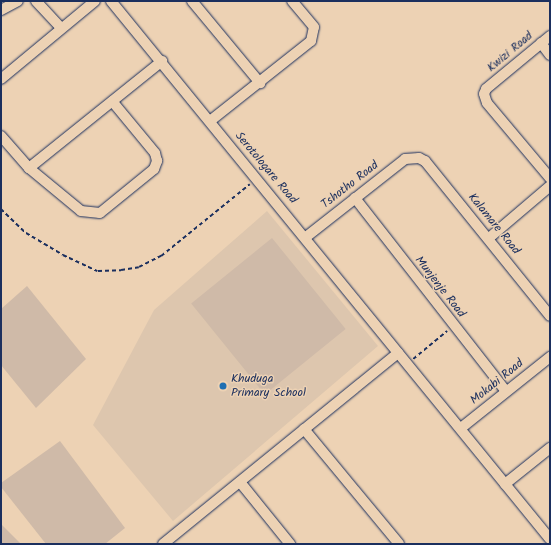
<!DOCTYPE html>
<style>
body{margin:0}
#map{position:relative;width:551px;height:545px;overflow:hidden;background:#edd2b4;font-family:Kalam,sans-serif}
div>[style]{position:absolute}
[style*='--x']{left:calc(var(--x)*1px);top:calc(var(--y)*1px);width:calc(var(--w)*1px);rotate:calc(var(--a)*1deg)}
.built>*{inset:0;background:#ddc6ae}
.green>*{inset:0;background:#cfbaa8;transform-origin:0 0}
.path>*{height:1.5px;margin-top:-0.75px;transform-origin:0;background:repeating-linear-gradient(90deg,#1b2f5e 0 4px,transparent 0 7px)}
.roads{filter:drop-shadow(0 0 1px #1b2f5e) drop-shadow(0 0 1px #1b2f5e)}
.minor>*{height:10px;margin:-5px;padding:0 5px;transform-origin:5px;border-radius:5px;background:#edd2b4}
.dots>*{width:11px;height:11px;translate:-50% -50%;box-sizing:border-box;border:2px solid #edd2b4;border-radius:50%}
span{translate:-50% -50%;white-space:nowrap;text-align:center;line-height:1.15;-webkit-text-stroke:3px #edd2b4;paint-order:stroke}
.street-label{font-size:12px;color:#1b2f5e}
.poi-label{font-size:12px;color:#1b2f5e}
.left{translate:0 -50%;text-align:left}
.frame{position:absolute;inset:0;border:2px solid #1b2f5e;pointer-events:none}
</style>
<div id="map">
<div class="built">
<div style="clip-path:polygon(267px 211px,378px 346px,173px 521px,93px 425px,154px 310px)"></div>
</div>
<div class="green">
<div style="left:272px;top:238px;width:117px;height:104px;rotate:51deg"></div>
<div style="clip-path:polygon(27px 286px,86px 359px,36px 408px,1px 365px,1px 309px)"></div>
<div style="clip-path:polygon(60px 441px,125px 528px,105px 544px,46px 544px,1px 487px,1px 483px)"></div>
<div style="clip-path:polygon(1px 524px,21px 544px,1px 544px)"></div>
</div>
<div class="path">
<div style="--x:1;--y:209;--w:35;--a:44"></div>
<div style="--x:26;--y:233;--w:43;--a:30.7"></div>
<div style="--x:63;--y:255;--w:38;--a:25"></div>
<div style="--x:98;--y:271;--w:23;--a:-2"></div>
<div style="--x:121;--y:270;--w:18;--a:-9"></div>
<div style="--x:139;--y:267;--w:25;--a:-27"></div>
<div style="--x:161;--y:256;--w:114;--a:-39"></div>
<div style="--x:413;--y:359;--w:44;--a:-39.5"></div>
</div>
<div class="roads">
<div class="minor">
<div style="--x:36;--y:1;--w:37;--a:47"></div>
<div style="--x:111;--y:1;--w:694;--a:50.79"></div>
<div style="--x:192;--y:1;--w:107;--a:50.3"></div>
<div style="--x:1;--y:10;--w:19;--a:-28"></div>
<div style="--x:550;--y:36;--w:83;--a:140.4"></div>
<div style="--x:486;--y:89;--w:5;--a:112"></div>
<div style="--x:484;--y:94;--w:9;--a:72"></div>
<div style="--x:487;--y:103;--w:98;--a:50"></div>
<div style="--x:541;--y:43;--w:15;--a:53"></div>
<div style="--x:1;--y:79;--w:122;--a:-39.7"></div>
<div style="--x:210;--y:121;--w:129;--a:-38.4"></div>
<div style="--x:311;--y:41;--w:14;--a:-78"></div>
<div style="--x:314;--y:27;--w:34;--a:-130"></div>
<div style="--x:1;--y:136;--w:43;--a:48.8"></div>
<div style="--x:29;--y:168;--w:67;--a:39.6"></div>
<div style="--x:81;--y:211;--w:19;--a:6"></div>
<div style="--x:100;--y:213;--w:70;--a:-39.2"></div>
<div style="--x:154;--y:169;--w:9;--a:-69"></div>
<div style="--x:157;--y:161;--w:8;--a:-104"></div>
<div style="--x:155;--y:153;--w:67;--a:-129.6"></div>
<div style="--x:29;--y:168;--w:171;--a:-38.8"></div>
<div style="--x:355;--y:198;--w:245;--a:52"></div>
<div style="--x:306;--y:237;--w:126;--a:-38.2"></div>
<div style="--x:405;--y:159;--w:14;--a:-4"></div>
<div style="--x:419;--y:158;--w:7;--a:27"></div>
<div style="--x:425;--y:161;--w:199;--a:51.1"></div>
<div style="--x:489;--y:238;--w:80;--a:-40.4"></div>
<div style="--x:461;--y:428;--w:114;--a:-38.6"></div>
<div style="--x:304;--y:429;--w:149;--a:50.4"></div>
<div style="--x:240;--y:482;--w:80;--a:51.1"></div>
<div style="--x:505;--y:484;--w:58;--a:-38.7"></div>
<div style="--x:163;--y:544;--w:303;--a:-39.1"></div>
</div>
</div>
<div class="dots">
<div style="left:223px;top:386px;background:#1f6fb2"></div>
</div>
<div class="street-label">
<span style="left:510px;top:52px;rotate:-40deg">Kwizi Road</span>
<span style="left:266px;top:168px;rotate:50deg">Serotologare Road</span>
<span style="left:350px;top:185px;rotate:-38deg">Tshotho Road</span>
<span style="left:494px;top:224px;rotate:51deg">Kalamare Road</span>
<span style="left:440px;top:287px;rotate:52deg">Munjenje Road</span>
<span style="left:497px;top:382px;rotate:-39deg">Mokabi Road</span>
</div>
<div class="poi-label">
<span class="left" style="left:231px;top:386px">Khuduga<br>Primary School</span>
</div>
<div class="frame"></div>
</div>
